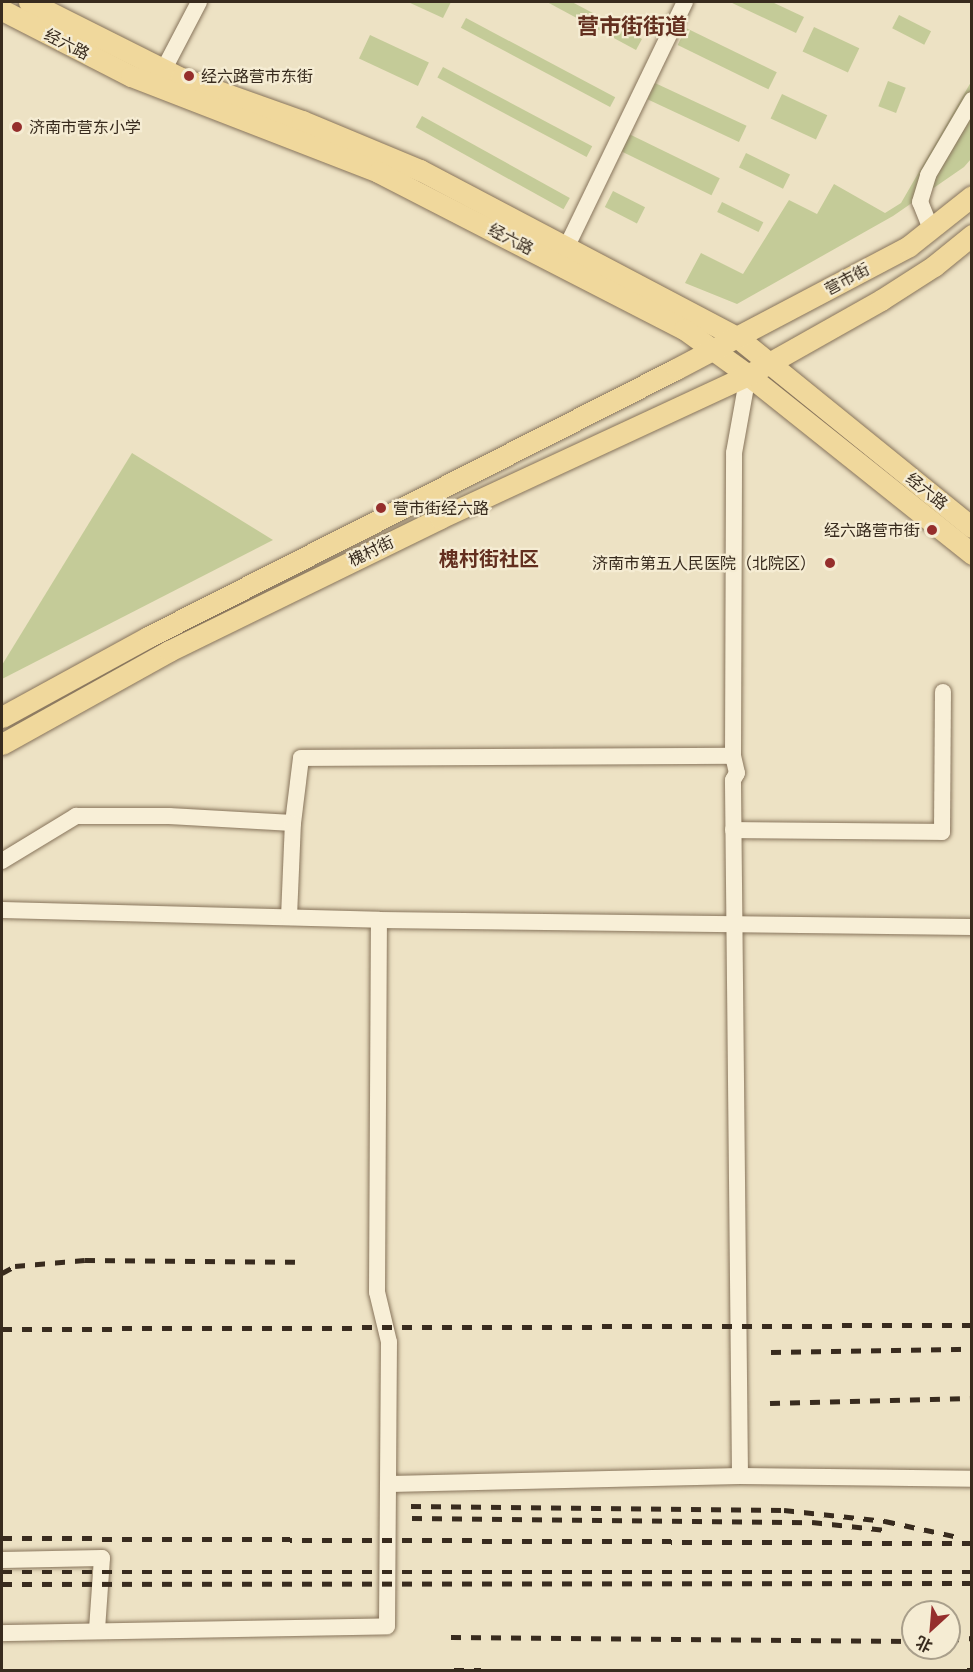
<!DOCTYPE html>
<meta charset="utf-8">
<style>
body{margin:0}
#map{position:relative;width:973px;height:1672px;overflow:hidden;background:#ede2c4;font-family:"Libre Baskerville","Noto Sans SC",serif}
div>[style]{position:absolute}
[style*='--x']{left:calc(var(--x)*1px);top:calc(var(--y)*1px);width:calc(var(--w)*1px);rotate:calc(var(--a)*1deg)}
.green>*{inset:0;background:#c4cb98;transform-origin:0 0}
.roads{filter:drop-shadow(0 0 2px #87745b) drop-shadow(0 0 2px #87745b)}
.minor>*{height:16px;margin:-8px;padding:0 8px;transform-origin:8px;border-radius:8px;background:#f8efd7}
.major>*{height:21px;margin:-10.5px;padding:0 10.5px;transform-origin:10.5px;border-radius:10.5px;background:#f0d89c}
.rail>*{height:4.5px;margin-top:-2.25px;transform-origin:0;background:repeating-linear-gradient(90deg,#382b1e 0 10px,transparent 0 20px)}
.dots>*{width:16px;height:16px;translate:-50% -50%;box-sizing:border-box;border:3px solid #f5ecd3;border-radius:50%}
span{translate:-50% -50%;white-space:nowrap;text-align:center;line-height:1.15;-webkit-text-stroke:4.5px #f5ecd3;paint-order:stroke}
.street-label{font-size:16px;color:#382b1e}
.poi-label{font-size:16px;color:#382b1e}
.left{translate:0 -50%;text-align:left}
.right{translate:-100% -50%;text-align:right}
.quarter-label{font-size:20px;color:#632f1f;font-weight:700}
.district-label{font-size:22px;color:#632f1f;font-weight:700}
.frame{position:absolute;inset:0;border:3px solid #382b1e;pointer-events:none}
.north{position:absolute;left:901px;top:1600px;width:60px;height:60px;box-sizing:border-box;background:#f5ecd3;border:2px solid #a99f8b;border-radius:50%;rotate:206deg;font-size:16px;font-weight:700;line-height:24px;text-align:center;color:#382b1e}
.north::after{content:'';display:block;margin:auto;width:21px;height:27px;background:#952e2c;clip-path:polygon(50% 0,100% 100%,50% 72%,0 100%)}
</style>
<div id="map">
<div class="green">
<div style="clip-path:polygon(408px 2px,451px 2px,443px 18px)"></div>
<div style="clip-path:polygon(547px 2px,572px 2px,642px 39px,636px 50px)"></div>
<div style="clip-path:polygon(730px 2px,772px 2px,804px 17px,796px 33px)"></div>
<div style="left:899px;top:15px;width:36px;height:15px;rotate:27deg"></div>
<div style="left:466px;top:18px;width:169px;height:11px;rotate:28deg"></div>
<div style="left:814px;top:27px;width:50px;height:27px;rotate:25deg"></div>
<div style="left:686px;top:28px;width:101px;height:19px;rotate:26deg"></div>
<div style="left:370px;top:35px;width:65px;height:26px;rotate:25deg"></div>
<div style="left:443px;top:67px;width:169px;height:12px;rotate:28deg"></div>
<div style="left:888px;top:81px;width:19px;height:27px;rotate:21deg"></div>
<div style="clip-path:polygon(971px 82px,971px 159px,964px 167px,893px 216px,737px 304px,685px 283px,701px 253px,743px 274px,789px 200px,817px 214px,834px 184px,885px 213px,901px 203px)"></div>
<div style="left:655px;top:83px;width:101px;height:18px;rotate:25deg"></div>
<div style="left:782px;top:94px;width:50px;height:27px;rotate:25deg"></div>
<div style="left:422px;top:116px;width:169px;height:13px;rotate:29deg"></div>
<div style="left:629px;top:134px;width:101px;height:19px;rotate:26deg"></div>
<div style="left:746px;top:153px;width:49px;height:16px;rotate:26deg"></div>
<div style="left:613px;top:191px;width:36px;height:18px;rotate:27deg"></div>
<div style="left:722px;top:202px;width:46px;height:11px;rotate:26deg"></div>
<div style="clip-path:polygon(132px 453px,273px 540px,2px 679px,2px 665px)"></div>
</div>
<div class="roads">
<div class="minor">
<div style="--x:164;--y:69;--w:76;--a:-62.4"></div>
<div style="--x:931;--y:229;--w:29;--a:-112"></div>
<div style="--x:920;--y:202;--w:28;--a:-73"></div>
<div style="--x:928;--y:175;--w:87;--a:-59.6"></div>
<div style="--x:567;--y:246;--w:271;--a:-64.2"></div>
<div style="--x:733;--y:830;--w:209;--a:0.5"></div>
<div style="--x:942;--y:832;--w:140;--a:-89.6"></div>
<div style="--x:2;--y:861;--w:87;--a:-31.3"></div>
<div style="--x:76;--y:816;--w:93;--a:0"></div>
<div style="--x:169;--y:816;--w:124;--a:3.2"></div>
<div style="--x:293;--y:823;--w:65;--a:-83"></div>
<div style="--x:301;--y:758;--w:432;--a:-0.3"></div>
<div style="--x:2;--y:910;--w:377;--a:1.5"></div>
<div style="--x:379;--y:920;--w:593;--a:0.68"></div>
<div style="--x:289;--y:917;--w:94;--a:-87.6"></div>
<div style="--x:740;--y:1476;--w:696;--a:-90.58"></div>
<div style="--x:733;--y:780;--w:8;--a:-60"></div>
<div style="--x:737;--y:773;--w:17;--a:-103"></div>
<div style="--x:733;--y:756;--w:303;--a:-89.8"></div>
<div style="--x:734;--y:453;--w:79;--a:-79.8"></div>
<div style="--x:390;--y:1484;--w:350;--a:-1.3"></div>
<div style="--x:740;--y:1476;--w:232;--a:0.7"></div>
<div style="--x:2;--y:1560;--w:100;--a:-1.1"></div>
<div style="--x:102;--y:1558;--w:72;--a:94"></div>
<div style="--x:2;--y:1633;--w:385;--a:-1"></div>
<div style="--x:387;--y:1626;--w:284;--a:-89.6"></div>
<div style="--x:389;--y:1342;--w:51;--a:-103.5"></div>
<div style="--x:377;--y:1292;--w:372;--a:-89.7"></div>
</div>
<div class="major">
<div style="--x:29;--y:2;--w:170;--a:26.6"></div>
<div style="--x:181;--y:78;--w:128;--a:19.6"></div>
<div style="--x:302;--y:121;--w:128;--a:22.6"></div>
<div style="--x:420;--y:170;--w:358;--a:27.8"></div>
<div style="--x:737;--y:337;--w:302;--a:39"></div>
<div style="--x:2;--y:10;--w:145;--a:27.1"></div>
<div style="--x:131;--y:76;--w:265;--a:21.2"></div>
<div style="--x:378;--y:172;--w:344;--a:27.2"></div>
<div style="--x:684;--y:329;--w:79;--a:35.7"></div>
<div style="--x:748;--y:375;--w:287;--a:38.6"></div>
<div style="--x:2;--y:717;--w:166;--a:-28.7"></div>
<div style="--x:148;--y:637;--w:592;--a:-26.91"></div>
<div style="--x:676;--y:369;--w:263;--a:-27.8"></div>
<div style="--x:909;--y:246;--w:80;--a:-38.4"></div>
<div style="--x:2;--y:744;--w:191;--a:-29.1"></div>
<div style="--x:169;--y:651;--w:302;--a:-26.1"></div>
<div style="--x:440;--y:518;--w:340;--a:-24.9"></div>
<div style="--x:748;--y:375;--w:153;--a:-29.4"></div>
<div style="--x:881;--y:300;--w:63;--a:-32.7"></div>
<div style="--x:934;--y:266;--w:49;--a:-39.2"></div>
</div>
</div>
<div class="rail">
<div style="--x:2;--y:1273;--w:15;--a:-28"></div>
<div style="--x:15;--y:1266;--w:70;--a:-4.9"></div>
<div style="--x:85;--y:1260;--w:210;--a:0.5"></div>
<div style="--x:2;--y:1329;--w:970;--a:-0.24"></div>
<div style="--x:771;--y:1352;--w:201;--a:-0.9"></div>
<div style="--x:770;--y:1403;--w:202;--a:-1.4"></div>
<div style="--x:411;--y:1506;--w:373;--a:0.6"></div>
<div style="--x:784;--y:1510;--w:102;--a:6.2"></div>
<div style="--x:885;--y:1521;--w:71;--a:12.3"></div>
<div style="--x:412;--y:1518;--w:400;--a:0.6"></div>
<div style="--x:812;--y:1522;--w:74;--a:6.2"></div>
<div style="--x:2;--y:1538;--w:970;--a:0.3"></div>
<div style="--x:2;--y:1572;--w:970;--a:0"></div>
<div style="--x:2;--y:1584;--w:970;--a:-0.06"></div>
<div style="--x:451;--y:1637;--w:462;--a:0.5"></div>
<div style="--x:949;--y:1640;--w:23;--a:-5"></div>
<div style="--x:454;--y:1670;--w:27;--a:0"></div>
<div style="--x:967;--y:1670;--w:5;--a:0"></div>
</div>
<div class="dots">
<div style="left:189px;top:76px;background:#952e2c"></div>
<div style="left:17px;top:127px;background:#952e2c"></div>
<div style="left:381px;top:508px;background:#952e2c"></div>
<div style="left:932px;top:530px;background:#952e2c"></div>
<div style="left:830px;top:563px;background:#952e2c"></div>
</div>
<div class="street-label">
<span style="left:67px;top:44px;rotate:27deg">经六路</span>
<span style="left:511px;top:239px;rotate:27deg">经六路</span>
<span style="left:847px;top:279px;rotate:-28deg">营市街</span>
<span style="left:927px;top:491px;rotate:39deg">经六路</span>
<span style="left:371px;top:551px;rotate:-26deg">槐村街</span>
</div>
<div class="poi-label">
<span class="left" style="left:201px;top:76px">经六路营市东街</span>
<span class="left" style="left:29px;top:127px">济南市营东小学</span>
<span class="left" style="left:393px;top:508px">营市街经六路</span>
<span class="right" style="left:920px;top:530px">经六路营市街</span>
<span class="right" style="left:816px;top:563px">济南市第五人民医院（北院区）</span>
</div>
<div class="quarter-label">
<span style="left:489px;top:559px">槐村街社区</span>
</div>
<div class="district-label">
<span style="left:632px;top:27px">营市街街道</span>
</div>
<div class="frame"></div>
<div class="north">北</div>
</div>
